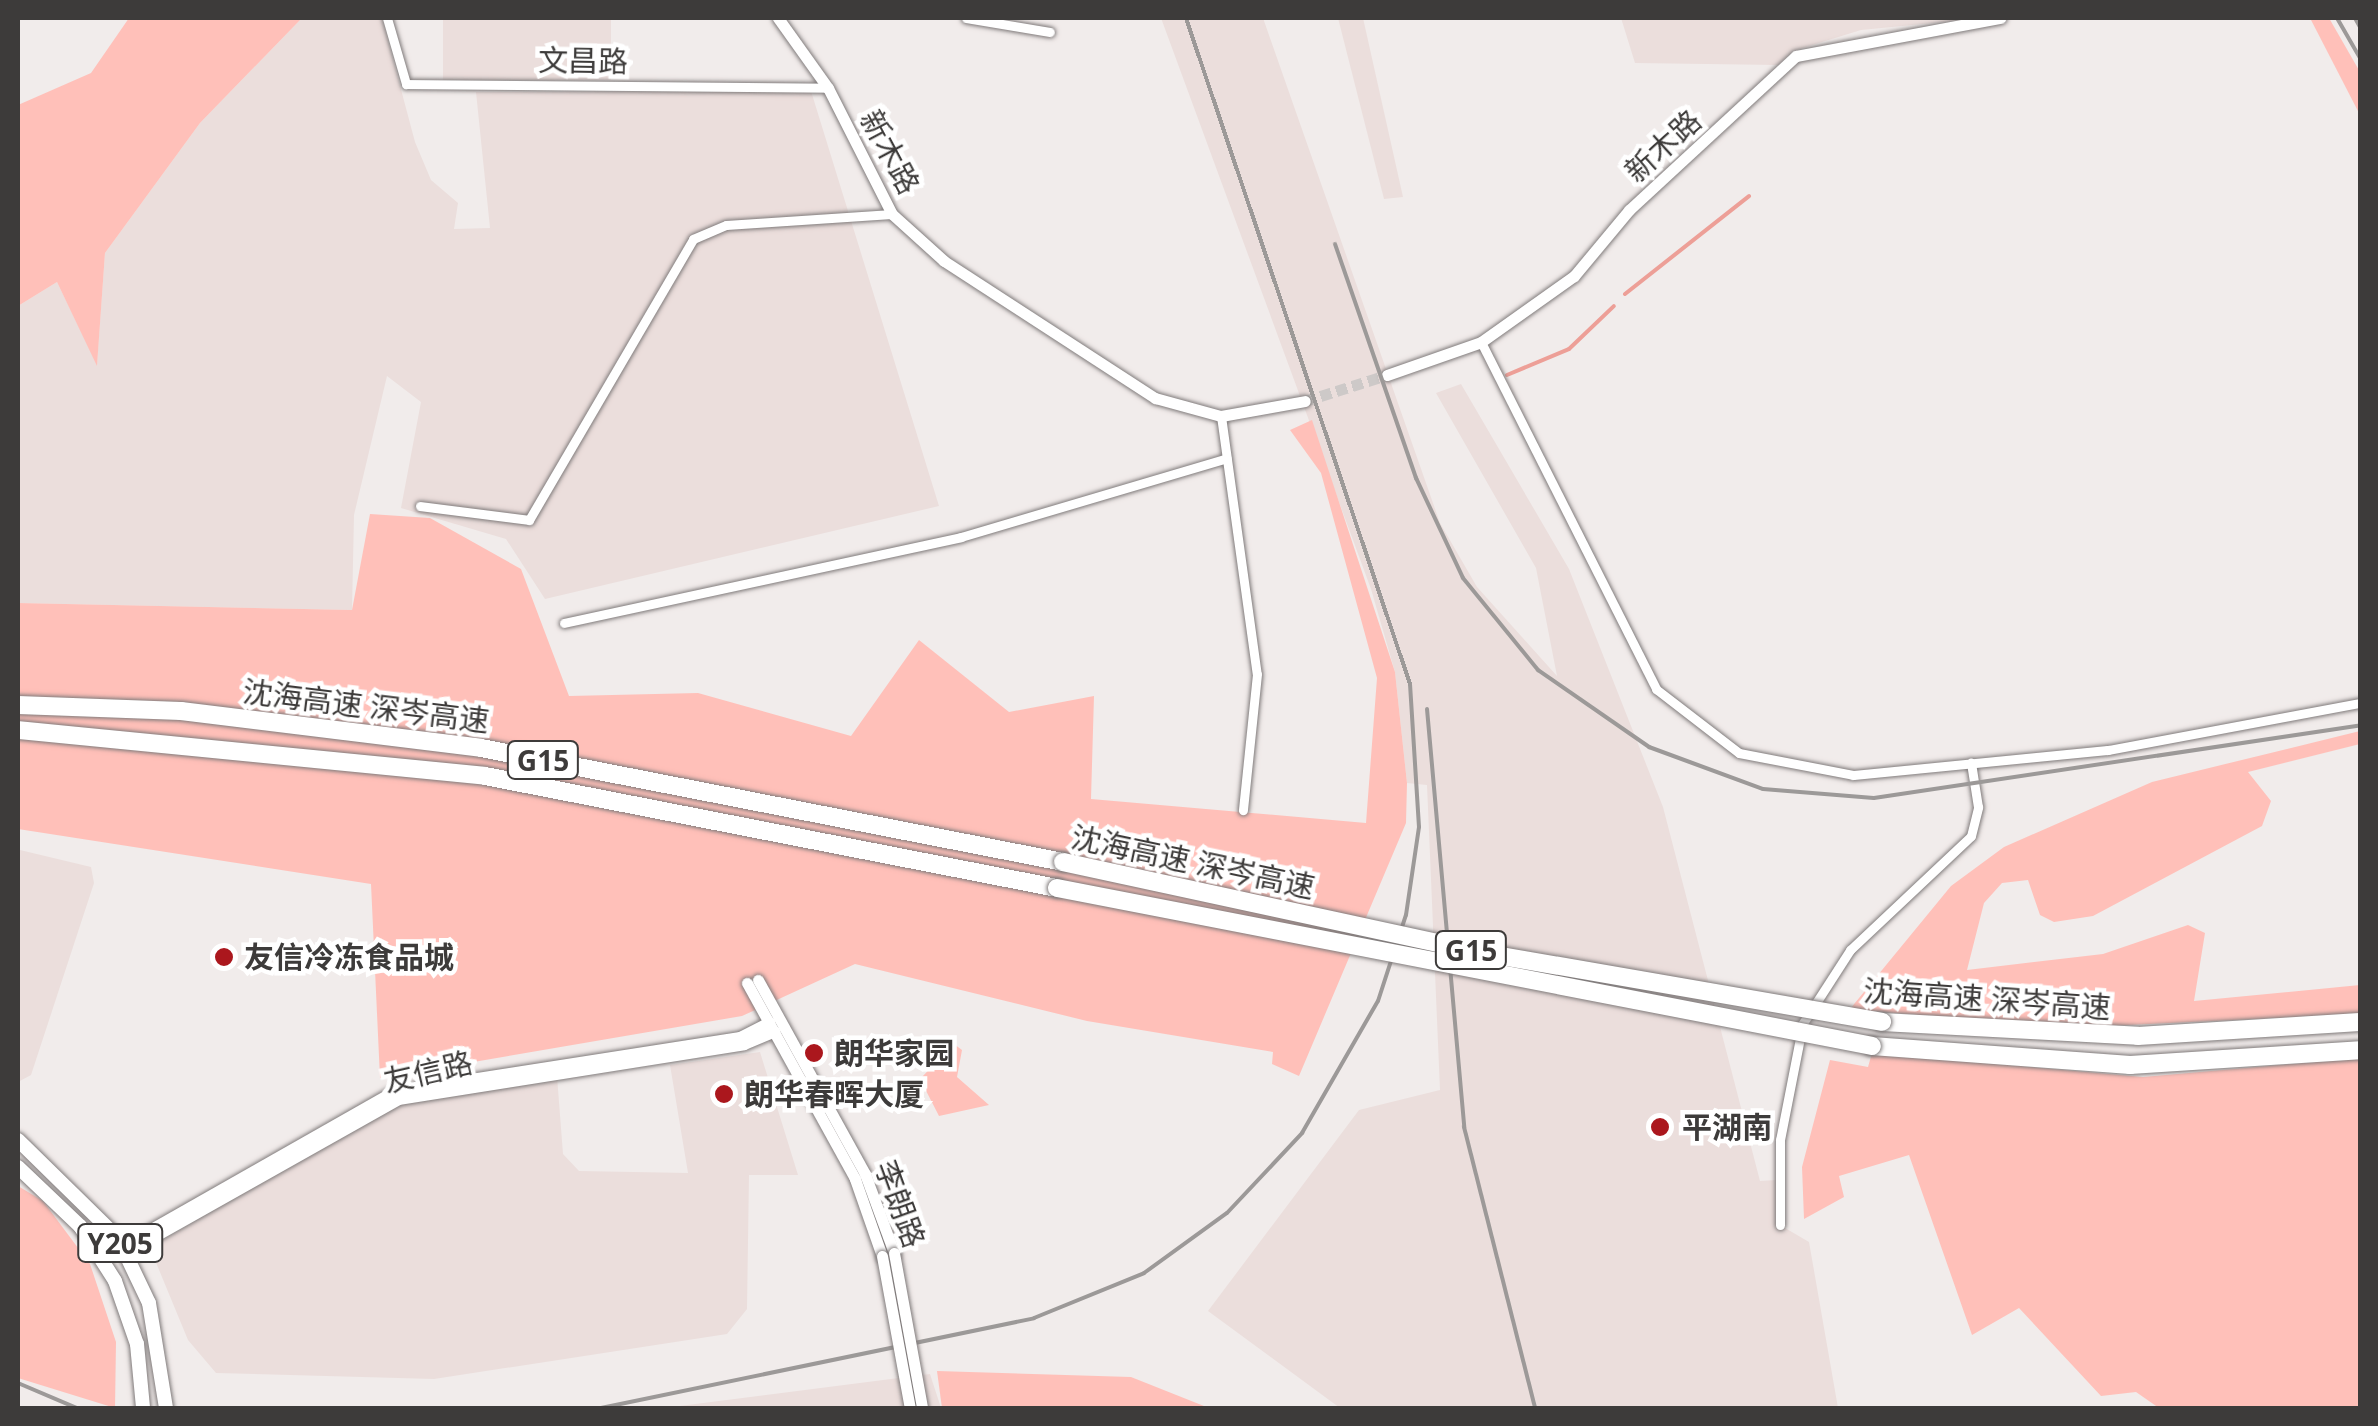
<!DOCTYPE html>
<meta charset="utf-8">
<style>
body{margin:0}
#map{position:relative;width:2378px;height:1426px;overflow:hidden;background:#f1eceb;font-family:"Open Sans","Noto Sans SC",sans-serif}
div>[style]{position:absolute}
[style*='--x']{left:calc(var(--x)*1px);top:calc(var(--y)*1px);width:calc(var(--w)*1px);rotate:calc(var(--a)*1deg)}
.built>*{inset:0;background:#ebdedc;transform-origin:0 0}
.green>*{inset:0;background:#ffc0b9}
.stream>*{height:4px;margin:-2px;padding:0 2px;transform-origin:2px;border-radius:2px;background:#ed9f97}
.tertiary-tunnel>*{height:11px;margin-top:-5.5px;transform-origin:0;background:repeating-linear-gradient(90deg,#cdc9c8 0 11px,transparent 0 16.5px)}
.roads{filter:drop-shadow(0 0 2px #807b7b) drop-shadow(0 0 2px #807b7b)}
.minor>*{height:9px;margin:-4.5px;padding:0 4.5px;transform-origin:4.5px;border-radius:4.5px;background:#fff}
.tertiary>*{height:11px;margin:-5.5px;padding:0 5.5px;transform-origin:5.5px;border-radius:5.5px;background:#fff}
.primary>*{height:14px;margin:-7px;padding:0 7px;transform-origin:7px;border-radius:7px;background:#fff}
.motorway>*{height:18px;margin:-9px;padding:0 9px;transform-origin:9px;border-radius:9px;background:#fff}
.rail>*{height:4px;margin:-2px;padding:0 2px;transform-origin:2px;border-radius:2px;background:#9c9998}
.bridges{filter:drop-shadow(0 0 2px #807b7b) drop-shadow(0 0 2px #807b7b)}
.tertiary-bridge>*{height:11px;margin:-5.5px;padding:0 5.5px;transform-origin:5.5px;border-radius:5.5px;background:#fff}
.motorway-bridge>*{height:18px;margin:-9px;padding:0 9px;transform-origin:9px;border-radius:9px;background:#fff}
.dots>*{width:28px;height:28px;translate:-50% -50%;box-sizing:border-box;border:5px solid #fff;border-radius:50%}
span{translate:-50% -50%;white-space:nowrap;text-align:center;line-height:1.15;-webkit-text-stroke:9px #fff;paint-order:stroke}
.shield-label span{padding:2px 8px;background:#fff;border:2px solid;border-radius:8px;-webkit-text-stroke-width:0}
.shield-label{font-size:28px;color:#3d3b3a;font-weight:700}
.street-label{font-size:30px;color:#3d3b3a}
.poi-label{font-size:30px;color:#3d3b3a;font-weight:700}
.left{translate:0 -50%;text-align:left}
.frame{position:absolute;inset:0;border:20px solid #3d3b3a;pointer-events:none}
</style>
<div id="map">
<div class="built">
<div style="clip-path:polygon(302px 18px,382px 18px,415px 142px,431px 180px,458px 203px,454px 229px,490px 228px,476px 92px,811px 91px,939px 506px,545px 599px,506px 539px,401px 508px,421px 402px,387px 376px,354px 515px,352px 610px,18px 603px,18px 306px,57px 282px,97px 364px,105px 253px,200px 123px)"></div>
<div style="left:443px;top:18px;width:168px;height:62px"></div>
<div style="clip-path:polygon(1161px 18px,1263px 18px,1440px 523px,1477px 587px,1557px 676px,1536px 568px,1436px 393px,1461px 384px,1569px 569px,1663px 807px,1760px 1181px,1777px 1180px,1780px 1225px,1809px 1242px,1838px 1408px,1340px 1408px,1208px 1311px,1359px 1110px,1440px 1090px,1427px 785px,1407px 783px,1395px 672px,1371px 589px)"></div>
<div style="clip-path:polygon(1338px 18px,1363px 18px,1403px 197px,1384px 199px)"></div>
<div style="clip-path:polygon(1621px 18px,1984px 18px,1861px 30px,1793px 51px,1778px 65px,1635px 63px)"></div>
<div style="clip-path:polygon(20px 850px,91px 867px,94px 883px,31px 1075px,18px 1082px)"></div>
<div style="clip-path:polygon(760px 1052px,798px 1175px,749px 1175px,747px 1309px,727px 1334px,434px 1379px,216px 1373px,188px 1340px,150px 1248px,399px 1098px,557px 1076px,563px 1154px,579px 1171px,688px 1173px,670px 1065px)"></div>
<div style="clip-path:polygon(930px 1374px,941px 1408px,664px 1408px)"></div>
</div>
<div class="green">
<div style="clip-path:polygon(129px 18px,302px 18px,200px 123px,105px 253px,97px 366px,57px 282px,18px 306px,18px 105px,91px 73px)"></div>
<div style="clip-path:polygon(2310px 18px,2329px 18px,2360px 72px,2360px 115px)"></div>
<div style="clip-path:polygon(1312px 420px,1395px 672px,1407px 783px,1406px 823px,1299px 1076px,1272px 1064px,1273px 1052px,1087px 1021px,855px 964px,742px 1016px,380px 1078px,371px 884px,18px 829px,18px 603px,352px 610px,370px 514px,430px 518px,521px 569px,569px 696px,698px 693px,851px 736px,919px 640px,1009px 712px,1094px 696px,1091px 799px,1366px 823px,1377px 678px,1321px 473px,1290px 430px)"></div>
<div style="clip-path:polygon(2360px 731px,2360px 744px,2248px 772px,2271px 801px,2262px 826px,2093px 916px,2054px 922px,2040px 915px,2028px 880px,2002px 883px,1984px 903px,1967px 970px,2103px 954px,2188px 925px,2205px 933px,2194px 1001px,2360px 985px,2360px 1014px,2064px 1028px,1850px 1009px,1951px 886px,2004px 847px,2152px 782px)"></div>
<div style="clip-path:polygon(954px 1044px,962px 1050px,957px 1077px,989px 1105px,939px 1116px,920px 1079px)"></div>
<div style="clip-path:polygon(1872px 1053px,2143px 1077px,2360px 1058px,2360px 1408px,2159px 1408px,2136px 1392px,2101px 1396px,2019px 1308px,1972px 1335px,1909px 1155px,1839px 1176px,1844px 1197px,1804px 1219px,1802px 1167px,1830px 1060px,1868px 1067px)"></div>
<div style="clip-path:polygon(18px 1186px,43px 1201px,90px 1264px,116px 1342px,115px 1408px,18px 1378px)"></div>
<div style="clip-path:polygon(937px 1371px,1131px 1377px,1209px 1408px,942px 1408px)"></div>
</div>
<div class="stream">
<div style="--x:1625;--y:294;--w:158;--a:-38.3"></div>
<div style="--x:1507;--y:375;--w:67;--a:-22.8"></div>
<div style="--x:1569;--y:349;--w:62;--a:-43.7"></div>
</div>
<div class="tertiary-tunnel">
<div style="--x:1305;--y:401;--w:86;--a:-17.6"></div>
</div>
<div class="roads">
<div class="minor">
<div style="--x:387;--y:18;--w:69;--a:73.9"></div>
<div style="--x:406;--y:84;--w:422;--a:0.5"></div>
<div style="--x:966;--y:18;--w:85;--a:9.5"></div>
<div style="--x:1481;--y:342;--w:389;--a:63.2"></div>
<div style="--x:1656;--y:689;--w:105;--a:37.6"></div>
<div style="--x:1739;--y:753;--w:116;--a:10.9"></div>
<div style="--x:1853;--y:775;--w:256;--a:-5.6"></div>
<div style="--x:2108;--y:750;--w:256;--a:-10.6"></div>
<div style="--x:1221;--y:416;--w:260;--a:82.1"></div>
<div style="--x:1257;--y:674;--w:137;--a:95.9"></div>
<div style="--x:420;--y:506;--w:110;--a:7.3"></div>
<div style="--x:529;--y:520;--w:325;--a:-59.7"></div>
<div style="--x:693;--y:239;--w:36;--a:-23"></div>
<div style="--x:726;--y:225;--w:166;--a:-3.8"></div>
<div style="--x:564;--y:623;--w:406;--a:-12.2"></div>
<div style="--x:961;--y:537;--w:277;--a:-16.5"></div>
<div style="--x:1780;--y:1225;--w:85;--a:-90"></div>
<div style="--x:1780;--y:1140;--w:119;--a:-78.9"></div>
<div style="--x:1803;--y:1023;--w:87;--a:-57.2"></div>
<div style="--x:1850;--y:950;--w:166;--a:-43.3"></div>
<div style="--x:1971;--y:836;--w:30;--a:-76"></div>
<div style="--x:1978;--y:807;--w:45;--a:-99"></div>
</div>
<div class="tertiary">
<div style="--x:778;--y:18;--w:86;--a:54.5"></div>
<div style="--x:828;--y:88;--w:141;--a:63.1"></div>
<div style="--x:892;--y:214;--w:70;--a:42.1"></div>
<div style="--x:944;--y:261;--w:252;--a:33"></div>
<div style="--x:1155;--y:398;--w:68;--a:15.3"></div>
<div style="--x:1221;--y:416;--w:85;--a:-10.1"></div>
<div style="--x:1387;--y:375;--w:100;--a:-19.3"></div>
<div style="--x:1481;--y:342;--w:114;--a:-35.4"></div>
<div style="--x:1574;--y:276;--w:86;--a:-50.2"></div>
<div style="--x:1629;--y:210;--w:227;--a:-42.7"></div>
<div style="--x:1796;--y:56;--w:208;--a:-10.6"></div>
<div style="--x:758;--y:980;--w:222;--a:61.1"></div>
<div style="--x:865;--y:1174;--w:84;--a:69.8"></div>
<div style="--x:747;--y:983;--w:224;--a:61.1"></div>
<div style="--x:855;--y:1179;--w:82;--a:70.7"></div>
<div style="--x:121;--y:1246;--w:314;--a:-29.6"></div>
<div style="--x:394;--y:1091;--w:350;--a:-8.9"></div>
<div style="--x:740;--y:1037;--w:33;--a:-27"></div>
<div style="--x:125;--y:1253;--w:313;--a:-29.4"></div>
<div style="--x:398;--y:1099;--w:350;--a:-9"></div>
<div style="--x:744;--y:1044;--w:33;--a:-23"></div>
</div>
<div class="primary">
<div style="--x:18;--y:1140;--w:140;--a:44.4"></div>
<div style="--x:118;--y:1238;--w:72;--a:64.5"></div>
<div style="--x:149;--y:1303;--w:106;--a:80.8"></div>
<div style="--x:18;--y:1167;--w:86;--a:43.6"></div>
<div style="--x:80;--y:1226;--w:65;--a:57.5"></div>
<div style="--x:115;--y:1281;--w:67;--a:70.8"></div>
<div style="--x:137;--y:1344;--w:64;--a:84.6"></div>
</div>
<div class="motorway">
<div style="--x:18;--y:705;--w:163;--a:2.1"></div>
<div style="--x:181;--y:711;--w:302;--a:7"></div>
<div style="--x:481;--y:748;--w:593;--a:11.08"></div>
<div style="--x:18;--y:730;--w:469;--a:5.6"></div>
<div style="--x:485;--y:776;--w:583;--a:11.08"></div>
<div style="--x:1882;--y:1022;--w:256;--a:3.1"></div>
<div style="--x:2138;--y:1036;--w:222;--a:-3.6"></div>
<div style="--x:1872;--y:1046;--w:259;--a:4.2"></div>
<div style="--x:2130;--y:1065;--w:230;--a:-3.7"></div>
</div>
</div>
<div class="rail">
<div style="--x:2337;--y:18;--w:46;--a:60.1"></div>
<div style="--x:2355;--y:18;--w:10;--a:61"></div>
<div style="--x:1335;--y:244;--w:248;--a:70.9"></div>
<div style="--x:1416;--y:478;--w:110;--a:64.8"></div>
<div style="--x:1463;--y:578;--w:119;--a:50.8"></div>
<div style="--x:1538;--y:670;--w:135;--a:34.7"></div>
<div style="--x:1649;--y:747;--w:121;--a:20.2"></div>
<div style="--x:1763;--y:789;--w:111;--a:4.6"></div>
<div style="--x:1874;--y:798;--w:491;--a:-8.5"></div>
<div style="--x:1427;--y:709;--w:420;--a:84.9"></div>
<div style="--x:1464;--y:1127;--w:290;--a:75.8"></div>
<div style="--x:18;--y:1383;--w:64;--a:23"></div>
<div style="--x:601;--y:1408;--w:442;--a:-11.7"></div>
<div style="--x:1034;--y:1318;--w:119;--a:-22.2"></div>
<div style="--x:1144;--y:1273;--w:102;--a:-35.9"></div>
<div style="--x:1227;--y:1213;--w:110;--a:-46.8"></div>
<div style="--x:1302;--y:1133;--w:152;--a:-60.1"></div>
<div style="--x:1378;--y:1001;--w:90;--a:-72"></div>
<div style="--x:1406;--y:915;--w:89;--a:-81.6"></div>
<div style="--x:1419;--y:827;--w:143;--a:-93.6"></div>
<div style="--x:1410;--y:684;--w:703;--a:-108.59"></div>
</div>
<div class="bridges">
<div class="tertiary-bridge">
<div style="--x:894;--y:1253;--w:157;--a:79.7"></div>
<div style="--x:882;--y:1256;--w:155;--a:79.6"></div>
</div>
<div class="motorway-bridge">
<div style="--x:1063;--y:862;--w:431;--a:12.2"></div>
<div style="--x:1484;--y:953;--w:404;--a:9.8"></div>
<div style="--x:1057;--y:888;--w:830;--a:10.97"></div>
</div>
</div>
<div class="dots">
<div style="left:224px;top:957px;background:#ab171d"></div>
<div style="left:814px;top:1053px;background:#ab171d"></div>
<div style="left:724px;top:1094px;background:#ab171d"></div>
<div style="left:1660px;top:1127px;background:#ab171d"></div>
</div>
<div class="shield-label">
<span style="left:543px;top:760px">G15</span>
<span style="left:1471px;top:950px">G15</span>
<span style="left:120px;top:1243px">Y205</span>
</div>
<div class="street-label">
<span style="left:583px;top:61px;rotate:1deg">文昌路</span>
<span style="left:1663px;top:146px;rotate:-42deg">新木路</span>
<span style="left:890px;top:152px;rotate:62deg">新木路</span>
<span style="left:366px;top:706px;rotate:7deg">沈海高速 深岑高速</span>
<span style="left:1193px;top:862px;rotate:12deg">沈海高速 深岑高速</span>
<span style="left:1987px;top:999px;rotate:4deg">沈海高速 深岑高速</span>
<span style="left:428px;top:1072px;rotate:-13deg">友信路</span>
<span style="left:900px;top:1204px;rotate:70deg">李朗路</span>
</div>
<div class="poi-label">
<span class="left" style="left:244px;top:957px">友信冷冻食品城</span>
<span class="left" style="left:834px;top:1053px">朗华家园</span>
<span class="left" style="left:744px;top:1094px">朗华春晖大厦</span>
<span class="left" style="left:1682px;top:1127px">平湖南</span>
</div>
<div class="frame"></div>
</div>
